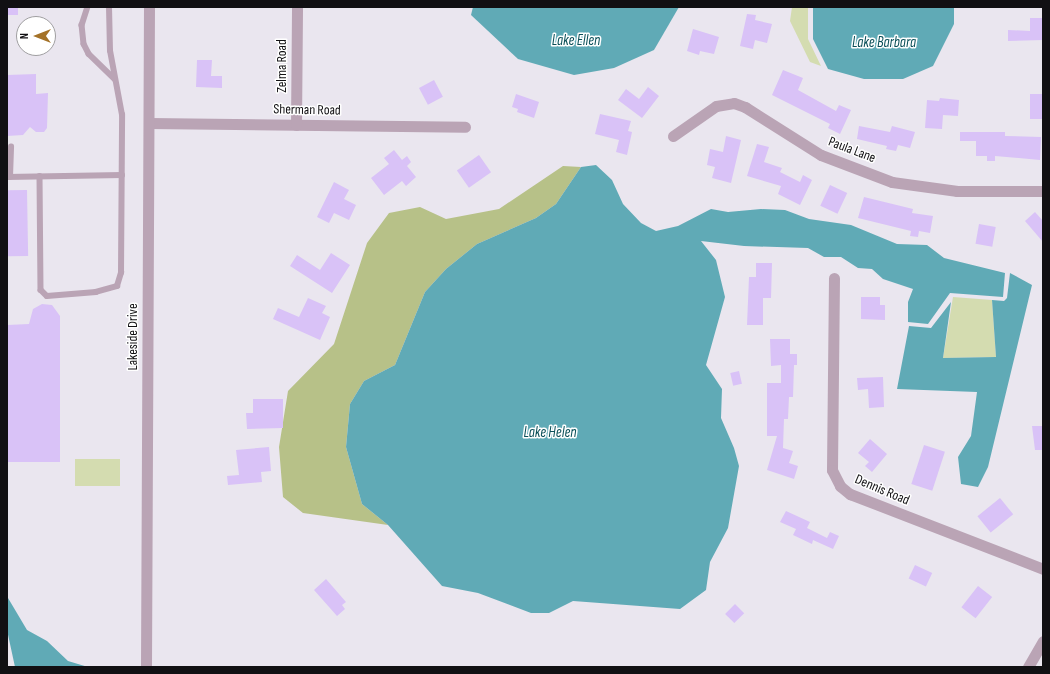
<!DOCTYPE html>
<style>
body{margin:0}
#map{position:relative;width:1050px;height:674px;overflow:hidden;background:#eae6ef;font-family:"Sofia Sans Condensed",sans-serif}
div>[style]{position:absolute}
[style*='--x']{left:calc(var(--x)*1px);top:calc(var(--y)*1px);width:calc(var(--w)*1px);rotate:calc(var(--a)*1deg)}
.green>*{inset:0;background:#d4dcb0;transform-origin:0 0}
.forest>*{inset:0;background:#b7c188}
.water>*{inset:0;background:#60aab6}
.building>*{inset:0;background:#d9c2f7;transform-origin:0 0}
.service>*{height:5.5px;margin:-2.75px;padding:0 2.75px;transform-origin:2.75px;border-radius:2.75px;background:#baa4b5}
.minor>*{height:11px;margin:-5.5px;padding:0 5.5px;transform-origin:5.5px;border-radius:5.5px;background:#baa4b5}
span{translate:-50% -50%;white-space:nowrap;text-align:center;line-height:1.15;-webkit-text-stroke:3px #fff;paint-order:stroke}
.street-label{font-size:14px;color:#111013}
.water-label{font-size:15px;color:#0a4f58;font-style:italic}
.frame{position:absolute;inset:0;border:8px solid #111013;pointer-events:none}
.north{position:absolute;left:16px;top:16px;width:40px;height:40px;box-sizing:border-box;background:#fff;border:1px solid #a09fa1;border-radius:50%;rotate:270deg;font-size:11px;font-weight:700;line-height:16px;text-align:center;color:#111013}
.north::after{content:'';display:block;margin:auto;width:14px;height:18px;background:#a47228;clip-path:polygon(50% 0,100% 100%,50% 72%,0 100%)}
</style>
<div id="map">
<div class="green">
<div style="clip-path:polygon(792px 7px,808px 7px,808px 39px,821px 66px,810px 62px,790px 21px)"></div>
<div style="clip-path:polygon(953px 297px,992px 300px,996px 357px,943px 358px)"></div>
<div style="left:75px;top:459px;width:45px;height:27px"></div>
</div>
<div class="forest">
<div style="clip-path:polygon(563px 166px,581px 167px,556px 204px,536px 218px,477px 244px,446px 269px,425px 292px,395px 365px,364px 381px,350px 404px,346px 447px,362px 504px,388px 525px,303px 513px,283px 497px,279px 447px,288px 391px,334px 344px,367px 243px,389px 213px,420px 207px,446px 219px,499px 209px)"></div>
</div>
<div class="water">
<div style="clip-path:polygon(473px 7px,679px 7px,654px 50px,614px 68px,574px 75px,518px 59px,471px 15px)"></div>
<div style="clip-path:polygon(813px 7px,954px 7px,954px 24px,933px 66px,903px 79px,864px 79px,828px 69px,813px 39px)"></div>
<div style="clip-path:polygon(596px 165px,612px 180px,623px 204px,641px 223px,656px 231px,678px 226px,711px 209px,728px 212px,761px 209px,785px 210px,809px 219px,851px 225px,897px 244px,927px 245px,944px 258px,1005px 273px,1003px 297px,950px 293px,928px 324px,908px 322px,908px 302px,913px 289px,883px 279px,872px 269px,858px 268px,841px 257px,824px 257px,808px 248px,744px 246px,701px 241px,716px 260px,725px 297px,706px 365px,722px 389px,721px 418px,734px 448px,739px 466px,728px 528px,710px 562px,706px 590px,680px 609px,573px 601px,549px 613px,531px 613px,478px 593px,442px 586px,388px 525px,362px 504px,346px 447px,350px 404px,364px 381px,395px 365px,425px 292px,446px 269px,477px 244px,536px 218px,556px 204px,581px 167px)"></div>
<div style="clip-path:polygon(1010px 273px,1032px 285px,988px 467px,978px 487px,961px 484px,958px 457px,971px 436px,977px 392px,897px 389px,909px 326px,931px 328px,951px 302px,943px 358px,996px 357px,992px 300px,1004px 301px,1007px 298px)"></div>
<div style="clip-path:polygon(8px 598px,27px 630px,47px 641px,68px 661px,88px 667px,15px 667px,7px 630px)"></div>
</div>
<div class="building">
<div style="left:7px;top:7px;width:11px;height:8px"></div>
<div style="clip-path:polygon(747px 14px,756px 15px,755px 20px,772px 24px,767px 43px,755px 40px,753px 49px,740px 46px)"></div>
<div style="clip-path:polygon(1030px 18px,1043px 18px,1043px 40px,1008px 41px,1008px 30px,1030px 31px)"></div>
<div style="clip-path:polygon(693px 29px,719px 37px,714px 54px,700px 51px,699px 55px,687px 51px)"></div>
<div style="clip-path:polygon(197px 60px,212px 60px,211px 76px,222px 76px,222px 88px,196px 87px)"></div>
<div style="clip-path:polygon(783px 70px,803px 78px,798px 90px,836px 111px,839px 105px,851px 110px,840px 134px,828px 128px,830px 124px,772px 95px)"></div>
<div style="clip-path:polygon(36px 74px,36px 94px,48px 93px,47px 128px,44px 132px,36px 132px,30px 127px,23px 135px,7px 136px,7px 75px)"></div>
<div style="left:434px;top:80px;width:19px;height:17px;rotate:62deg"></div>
<div style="clip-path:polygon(648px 87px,659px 96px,642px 118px,618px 100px,626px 89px,639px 99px)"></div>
<div style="clip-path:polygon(516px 94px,539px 102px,534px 118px,517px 112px,518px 109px,512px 107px)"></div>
<div style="left:1030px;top:94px;width:13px;height:25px"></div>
<div style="clip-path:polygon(940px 98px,959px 100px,958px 116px,943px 115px,942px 129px,925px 128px,927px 100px,939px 101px)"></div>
<div style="clip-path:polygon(600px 114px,631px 121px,628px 131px,632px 132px,627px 155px,616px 152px,619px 140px,595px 134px)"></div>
<div style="clip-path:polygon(859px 126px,890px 132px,892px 126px,915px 132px,910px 148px,898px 145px,896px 151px,886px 149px,887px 146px,857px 139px)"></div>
<div style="clip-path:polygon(960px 132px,1005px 132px,1005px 136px,1041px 137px,1040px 160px,995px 156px,995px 161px,987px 161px,987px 156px,976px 156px,976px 141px,960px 141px)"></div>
<div style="clip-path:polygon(726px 136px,741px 140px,731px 183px,712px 178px,715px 167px,707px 165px,710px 149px,723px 152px)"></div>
<div style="clip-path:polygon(757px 144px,769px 147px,764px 162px,782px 168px,780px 172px,800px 182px,803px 175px,812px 180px,800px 205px,778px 194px,781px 186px,747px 176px)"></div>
<div style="clip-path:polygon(394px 150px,402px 160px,407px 156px,411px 162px,407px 166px,416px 177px,406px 186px,402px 181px,384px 195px,371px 178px,389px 164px,384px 158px)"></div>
<div style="left:479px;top:155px;width:21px;height:27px;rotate:55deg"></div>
<div style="clip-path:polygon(334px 182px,349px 190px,344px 199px,356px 205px,349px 220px,334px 213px,329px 223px,317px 217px)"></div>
<div style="left:830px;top:185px;width:19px;height:23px;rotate:25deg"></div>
<div style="left:27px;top:190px;width:66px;height:20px;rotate:89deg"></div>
<div style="clip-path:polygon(864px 197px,913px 209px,912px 213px,933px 216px,930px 233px,919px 231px,918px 237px,910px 236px,911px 231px,858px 218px)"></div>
<div style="clip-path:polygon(1035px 212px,1043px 221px,1043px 242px,1025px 221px)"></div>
<div style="left:979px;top:224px;width:17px;height:20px;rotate:10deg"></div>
<div style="clip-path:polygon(331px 253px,350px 265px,332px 293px,290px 266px,297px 255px,320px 270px)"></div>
<div style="clip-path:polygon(756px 263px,772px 263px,771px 298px,763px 298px,763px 325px,747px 325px,749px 277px,756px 277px)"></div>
<div style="clip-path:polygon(861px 297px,880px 297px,880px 305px,885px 305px,885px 320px,861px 319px)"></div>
<div style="clip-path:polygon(308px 298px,326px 306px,322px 313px,330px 317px,320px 340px,273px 319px,278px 308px,299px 317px)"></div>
<div style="clip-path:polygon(42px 304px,52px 305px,60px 316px,60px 462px,7px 462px,7px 325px,29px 324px,33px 309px)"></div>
<div style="clip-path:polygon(770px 339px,790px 339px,790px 354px,797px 354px,797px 365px,794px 365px,793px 397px,789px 397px,788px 419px,784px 419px,783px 448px,793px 451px,789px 463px,798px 466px,794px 479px,767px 470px,777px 436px,767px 436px,767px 383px,781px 383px,781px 365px,771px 366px)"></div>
<div style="left:739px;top:371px;width:13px;height:9px;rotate:77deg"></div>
<div style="clip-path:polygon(883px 377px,884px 407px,869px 408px,868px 389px,858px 390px,857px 378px)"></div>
<div style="clip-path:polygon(253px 399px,283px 399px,283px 428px,247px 429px,246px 413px,253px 413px)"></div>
<div style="clip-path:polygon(1032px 426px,1043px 426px,1043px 450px,1035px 450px)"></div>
<div style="clip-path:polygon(870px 439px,887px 454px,872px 472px,865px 466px,869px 462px,858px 453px)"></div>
<div style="left:924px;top:445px;width:22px;height:41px;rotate:18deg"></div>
<div style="clip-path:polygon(269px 447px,271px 471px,261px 472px,262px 482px,228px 485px,227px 476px,239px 475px,236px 450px)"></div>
<div style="left:1000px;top:498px;width:21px;height:29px;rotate:51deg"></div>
<div style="clip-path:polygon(786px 511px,810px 522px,807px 528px,827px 538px,830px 532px,839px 536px,833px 549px,813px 540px,812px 544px,793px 535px,796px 529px,780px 522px)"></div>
<div style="left:915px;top:565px;width:19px;height:15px;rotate:25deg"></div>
<div style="clip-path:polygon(326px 579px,346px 602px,342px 605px,345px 609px,337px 616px,314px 590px)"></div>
<div style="left:978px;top:586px;width:18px;height:27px;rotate:38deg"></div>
<div style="left:735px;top:604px;width:13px;height:14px;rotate:45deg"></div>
</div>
<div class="service">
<div style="--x:88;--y:7;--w:19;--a:108"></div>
<div style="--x:82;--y:25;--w:19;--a:84"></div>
<div style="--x:84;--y:44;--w:11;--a:63"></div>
<div style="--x:89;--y:54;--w:36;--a:44"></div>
<div style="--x:40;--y:176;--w:114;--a:89.5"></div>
<div style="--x:41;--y:290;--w:8;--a:45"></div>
<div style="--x:47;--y:296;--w:49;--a:-4.7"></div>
<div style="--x:96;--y:292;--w:22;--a:-16"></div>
<div style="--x:117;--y:286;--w:14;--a:-73"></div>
<div style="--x:121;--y:273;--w:158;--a:-89.6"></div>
<div style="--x:122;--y:115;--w:65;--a:-100.6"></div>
<div style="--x:110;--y:51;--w:44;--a:-91.3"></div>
<div style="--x:7;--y:177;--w:115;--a:-1"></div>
<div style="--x:10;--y:177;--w:30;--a:-88"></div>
</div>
<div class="minor">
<div style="--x:149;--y:123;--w:316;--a:0.7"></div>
<div style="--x:296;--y:125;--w:118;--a:-89.5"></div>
<div style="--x:673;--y:136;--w:52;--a:-34.9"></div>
<div style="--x:716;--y:106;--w:18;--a:-9"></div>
<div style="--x:734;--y:103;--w:12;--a:20"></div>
<div style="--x:745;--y:107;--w:90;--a:32.3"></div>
<div style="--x:821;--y:155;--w:76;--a:20.8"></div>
<div style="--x:892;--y:182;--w:66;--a:7.9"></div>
<div style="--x:957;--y:191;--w:86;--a:0"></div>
<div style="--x:834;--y:278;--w:192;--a:90.6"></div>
<div style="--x:832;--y:470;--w:18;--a:63"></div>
<div style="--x:840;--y:486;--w:13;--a:39"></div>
<div style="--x:850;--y:494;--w:207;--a:21.2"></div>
<div style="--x:146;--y:667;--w:660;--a:-89.74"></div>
<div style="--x:1028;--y:667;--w:30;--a:-60"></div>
</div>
<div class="street-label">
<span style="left:282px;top:66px;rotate:-90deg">Zelma Road</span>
<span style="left:307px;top:110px;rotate:1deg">Sherman Road</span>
<span style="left:852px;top:150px;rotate:21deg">Paula Lane</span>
<span style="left:133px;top:337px;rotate:-90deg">Lakeside Drive</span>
<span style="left:882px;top:490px;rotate:23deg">Dennis Road</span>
</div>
<div class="water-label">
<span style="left:576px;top:41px">Lake Ellen</span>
<span style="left:884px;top:43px">Lake Barbara</span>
<span style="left:550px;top:433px">Lake Helen</span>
</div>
<div class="frame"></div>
<div class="north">N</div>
</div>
